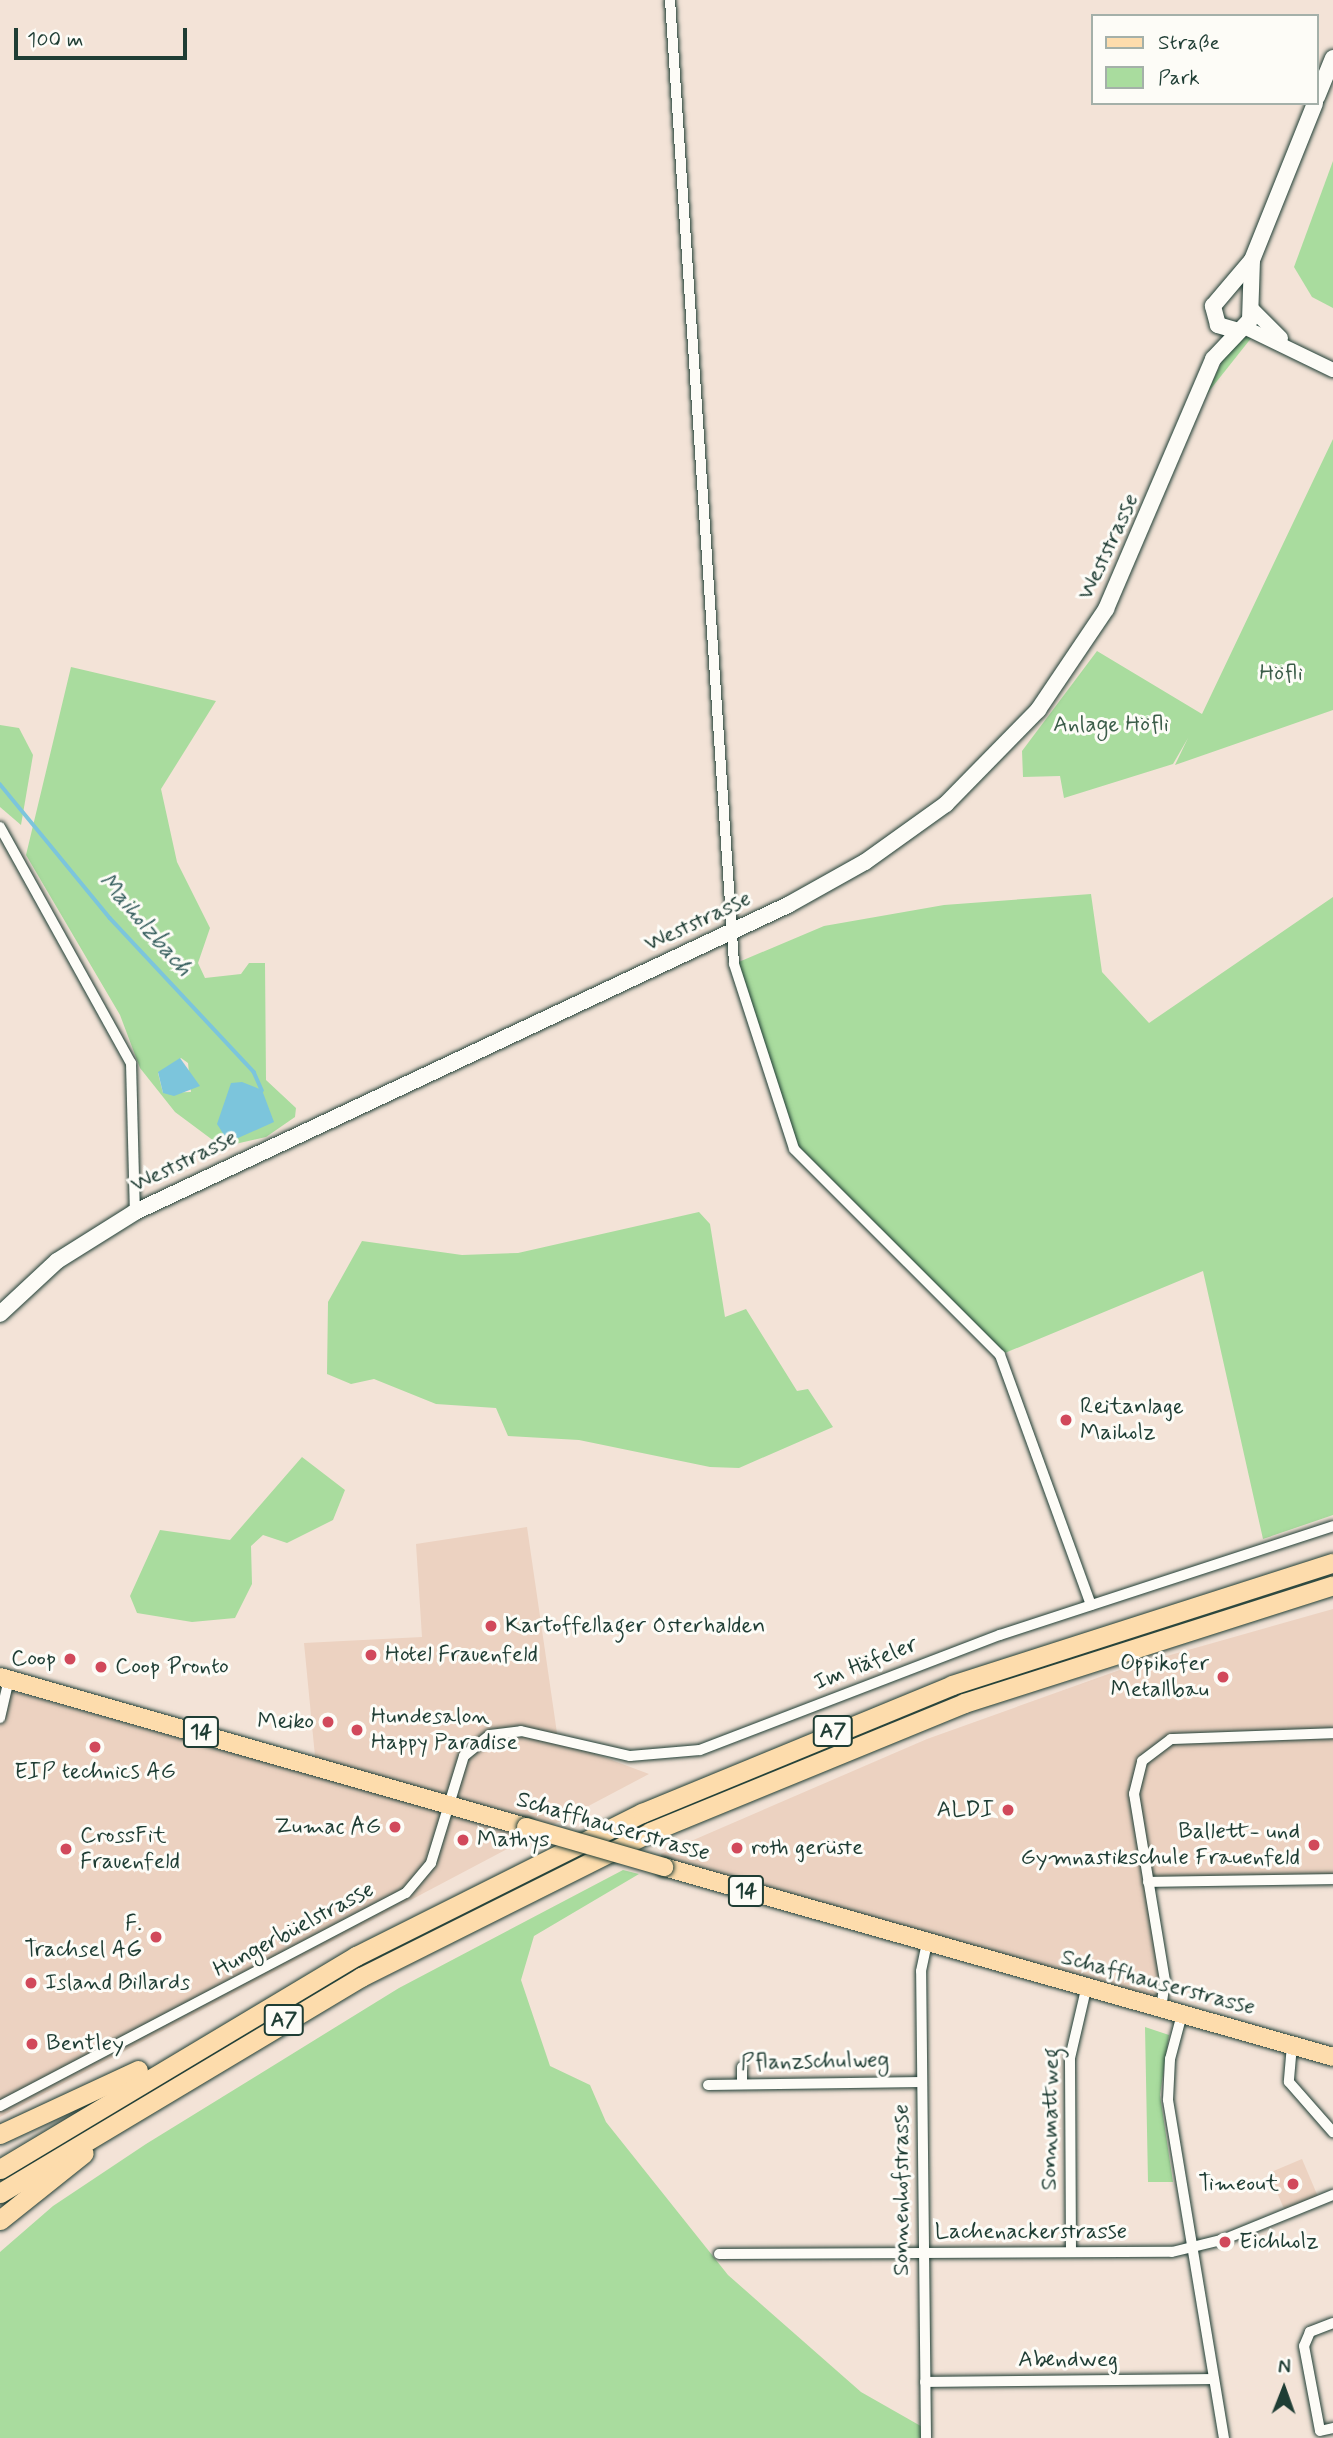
<!DOCTYPE html>
<meta charset="utf-8">
<style>
body{margin:0}
#map{position:relative;width:1333px;height:2438px;overflow:hidden;background:#f3e3d7;font-family:Mynerve,sans-serif}
div>[style]{position:absolute}
[style*='--x']{left:calc(var(--x)*1px);top:calc(var(--y)*1px);width:calc(var(--w)*1px);rotate:calc(var(--a)*1deg)}
.built>*{inset:0;background:#ecd2c1;transform-origin:0 0}
.green>*{inset:0;background:#a9dc9e}
.water>*{inset:0;background:#7cc5dc}
.stream>*{height:3.5px;margin:-1.75px;padding:0 1.75px;transform-origin:1.75px;border-radius:1.75px;background:#7cc5dc}
.roads{filter:drop-shadow(0 0 2px #1f3d34) drop-shadow(0 0 2px #1f3d34)}
.minor>*{height:10px;margin:-5px;padding:0 5px;transform-origin:5px;border-radius:5px;background:#fdfcf7}
.tertiary>*{height:14px;margin:-7px;padding:0 7px;transform-origin:7px;border-radius:7px;background:#fdfcf7}
.secondary>*{height:16px;margin:-8px;padding:0 8px;transform-origin:8px;border-radius:8px;background:#fdfcf7}
.primary>*{height:18px;margin:-9px;padding:0 9px;transform-origin:9px;border-radius:9px;background:#fddcac}
.motorway>*{height:19px;margin:-9.5px;padding:0 9.5px;transform-origin:9.5px;border-radius:9.5px;background:#fddcac}
.bridges{filter:drop-shadow(0 0 2px #1f3d34) drop-shadow(0 0 2px #1f3d34)}
.primary-bridge>*{height:18px;margin:-9px;padding:0 9px;transform-origin:9px;border-radius:9px;background:#fddcac}
.dots>*{width:19px;height:19px;translate:-50% -50%;box-sizing:border-box;border:4px solid #fdfcf7;border-radius:50%}
span{translate:-50% -50%;white-space:nowrap;text-align:center;line-height:1.15;-webkit-text-stroke:6px #fdfcf7;paint-order:stroke}
.shield-label span{padding:2px 5px;background:#fdfcf7;border:2px solid;border-radius:5px;-webkit-text-stroke-width:0}
.shield-label{font-size:21px;color:#1f3d34;font-weight:700}
.street-label{font-size:23px;color:#1f3d34}
.park-label{font-size:23px;color:#3b5d49}
.poi-label{font-size:23px;color:#1f3d34}
.left{translate:0 -50%;text-align:left}
.right{translate:-100% -50%;text-align:right}
.water-label{font-size:24px;color:#365f5e;font-style:italic}
.legend{position:absolute;left:1091px;top:14px;width:228px;height:91px;box-sizing:border-box;background:#fdfcf7;border:2px solid #a4b0a9;margin:0;padding:9px 12px;list-style:none;font-size:21px;color:#1f3d34}
.legend li{display:flex;align-items:center;gap:14px;height:35px}
.legend b{width:35px;border:2px solid #a4b0a9}
.north{position:absolute;left:1249px;top:2354px;width:70px;height:70px;-webkit-text-stroke:5px #fdfcf7;paint-order:stroke;rotate:1deg;font-size:19px;font-weight:700;line-height:28px;text-align:center;color:#1f3d34}
.north::after{content:'';display:block;margin:auto;width:24px;height:32px;background:#1f3d34;clip-path:polygon(50% 0,100% 100%,50% 72%,0 100%)}
.scale{position:absolute;left:14px;top:28px;width:173px;height:32px;box-sizing:border-box;border:4px solid #1f3d34;border-top:0;padding-left:9px;font-size:21px;line-height:24px;white-space:nowrap;color:#1f3d34;-webkit-text-stroke:5px #fdfcf7;paint-order:stroke}
</style>
<div id="map">
<div class="built">
<div style="clip-path:polygon(527px 1527px,558px 1740px,649px 1774px,0 2117px,0 1688px,317px 1777px,304px 1643px,422px 1637px,416px 1544px)"></div>
<div style="clip-path:polygon(1333px 1609px,1333px 1879px,1149px 1882px,1165px 1981px,1161px 2009px,664px 1867px,661px 1854px,927px 1739px,1128px 1667px)"></div>
<div style="left:1302px;top:2159px;width:40px;height:36px;rotate:67deg"></div>
</div>
<div class="green">
<div style="clip-path:polygon(1333px 161px,1333px 308px,1312px 297px,1294px 267px)"></div>
<div style="clip-path:polygon(1242px 337px,1252px 337px,1206px 395px,1228px 349px)"></div>
<div style="clip-path:polygon(1333px 439px,1333px 710px,1175px 765px,1188px 738px,1173px 764px,1064px 798px,1060px 776px,1023px 777px,1022px 751px,1097px 651px,1202px 714px)"></div>
<div style="clip-path:polygon(evenodd,71px 667px,216px 701px,161px 789px,177px 862px,210px 928px,198px 963px,205px 978px,241px 974px,249px 963px,265px 963px,266px 1080px,296px 1108px,295px 1117px,266px 1137px,222px 1147px,175px 1112px,140px 1068px,120px 1015px,26px 855px,71px 667px,181px 1058px,188px 1063px,191px 1092px,163px 1093px,158px 1073px,181px 1058px)"></div>
<div style="clip-path:polygon(0 725px,19px 728px,33px 755px,21px 825px,0 807px)"></div>
<div style="clip-path:polygon(1091px 894px,1102px 972px,1149px 1023px,1333px 897px,1333px 1515px,1263px 1539px,1203px 1271px,1000px 1355px,794px 1149px,734px 964px,824px 926px,944px 905px)"></div>
<div style="clip-path:polygon(699px 1212px,710px 1224px,725px 1317px,746px 1309px,797px 1391px,808px 1389px,833px 1427px,739px 1468px,710px 1467px,579px 1440px,508px 1436px,496px 1408px,436px 1404px,374px 1379px,351px 1384px,327px 1374px,328px 1302px,362px 1241px,462px 1255px,518px 1253px)"></div>
<div style="clip-path:polygon(302px 1457px,345px 1490px,333px 1520px,287px 1543px,263px 1535px,251px 1546px,252px 1584px,235px 1618px,192px 1622px,137px 1613px,130px 1596px,160px 1530px,230px 1540px)"></div>
<div style="clip-path:polygon(623px 1870px,639px 1874px,534px 1936px,521px 1980px,550px 2066px,590px 2085px,606px 2122px,728px 2275px,861px 2392px,926px 2429px,926px 2438px,0 2438px,0 2252px,53px 2206px,146px 2144px,399px 1988px)"></div>
<div style="clip-path:polygon(1145px 2027px,1169px 2035px,1160px 2095px,1173px 2182px,1148px 2182px)"></div>
</div>
<div class="water">
<div style="clip-path:polygon(180px 1058px,200px 1086px,174px 1096px,163px 1093px,158px 1072px)"></div>
<div style="clip-path:polygon(242px 1082px,262px 1090px,274px 1122px,238px 1138px,224px 1135px,217px 1124px,231px 1083px)"></div>
</div>
<div class="stream">
<div style="--x:0;--y:784;--w:173;--a:50.6"></div>
<div style="--x:110;--y:918;--w:211;--a:46.9"></div>
<div style="--x:254;--y:1072;--w:20;--a:66"></div>
</div>
<div class="roads">
<div class="minor">
<div style="--x:670;--y:0;--w:966;--a:86.2"></div>
<div style="--x:734;--y:964;--w:194;--a:72"></div>
<div style="--x:794;--y:1149;--w:291;--a:45"></div>
<div style="--x:1000;--y:1355;--w:266;--a:70"></div>
<div style="--x:0;--y:827;--w:270;--a:61"></div>
<div style="--x:131;--y:1063;--w:149;--a:88.5"></div>
<div style="--x:0;--y:1718;--w:40;--a:-77"></div>
<div style="--x:1148;--y:1882;--w:185;--a:-0.9"></div>
<div style="--x:1161;--y:2009;--w:28;--a:-82"></div>
<div style="--x:1165;--y:1981;--w:190;--a:-99.4"></div>
<div style="--x:1134;--y:1794;--w:34;--a:-76"></div>
<div style="--x:1142;--y:1761;--w:36;--a:-37"></div>
<div style="--x:1171;--y:1739;--w:162;--a:-2.1"></div>
<div style="--x:1182;--y:2014;--w:47;--a:104.9"></div>
<div style="--x:1170;--y:2059;--w:41;--a:92.8"></div>
<div style="--x:1168;--y:2100;--w:343;--a:80.6"></div>
<div style="--x:1292;--y:2045;--w:37;--a:95"></div>
<div style="--x:1289;--y:2082;--w:67;--a:48.7"></div>
<div style="--x:742;--y:2067;--w:17;--a:90"></div>
<div style="--x:708;--y:2085;--w:214;--a:-0.8"></div>
<div style="--x:0;--y:2106;--w:458;--a:-27.7"></div>
<div style="--x:406;--y:1893;--w:39;--a:-50"></div>
<div style="--x:431;--y:1863;--w:112;--a:-72.9"></div>
<div style="--x:464;--y:1756;--w:33;--a:-39"></div>
<div style="--x:490;--y:1735;--w:31;--a:-7"></div>
<div style="--x:521;--y:1731;--w:112;--a:12.9"></div>
<div style="--x:630;--y:1756;--w:70;--a:-4.9"></div>
<div style="--x:700;--y:1750;--w:321;--a:-21"></div>
<div style="--x:1000;--y:1635;--w:350;--a:-18.1"></div>
<div style="--x:1071;--y:2252;--w:194;--a:-90.3"></div>
<div style="--x:1070;--y:2058;--w:71;--a:-76.9"></div>
<div style="--x:719;--y:2254;--w:453;--a:-0.3"></div>
<div style="--x:1172;--y:2252;--w:55;--a:-13.8"></div>
<div style="--x:1225;--y:2239;--w:117;--a:-22.2"></div>
<div style="--x:1333;--y:2323;--w:25;--a:159"></div>
<div style="--x:1310;--y:2332;--w:15;--a:113"></div>
<div style="--x:1304;--y:2346;--w:86;--a:79.3"></div>
<div style="--x:1320;--y:2431;--w:13;--a:-13"></div>
<div style="--x:925;--y:2382;--w:286;--a:-0.6"></div>
<div style="--x:926;--y:2438;--w:467;--a:-90.6"></div>
<div style="--x:921;--y:1971;--w:29;--a:-78"></div>
</div>
<div class="tertiary">
<div style="--x:1252;--y:309;--w:41;--a:45"></div>
<div style="--x:1244;--y:327;--w:99;--a:25.8"></div>
</div>
<div class="secondary">
<div style="--x:1317;--y:97;--w:42;--a:-67.7"></div>
<div style="--x:1235;--y:330;--w:18;--a:-164"></div>
<div style="--x:1218;--y:325;--w:20;--a:-105"></div>
<div style="--x:1213;--y:306;--w:60;--a:-49.7"></div>
<div style="--x:1252;--y:260;--w:169;--a:-68.1"></div>
<div style="--x:0;--y:1314;--w:78;--a:-42.9"></div>
<div style="--x:57;--y:1261;--w:92;--a:-32.1"></div>
<div style="--x:135;--y:1212;--w:722;--a:-25.18"></div>
<div style="--x:788;--y:905;--w:88;--a:-29.2"></div>
<div style="--x:865;--y:862;--w:100;--a:-35.6"></div>
<div style="--x:946;--y:804;--w:132;--a:-45.6"></div>
<div style="--x:1038;--y:710;--w:122;--a:-56"></div>
<div style="--x:1106;--y:609;--w:272;--a:-66.8"></div>
<div style="--x:1213;--y:359;--w:54;--a:-46.5"></div>
<div style="--x:1250;--y:320;--w:60;--a:-88.1"></div>
</div>
<div class="primary">
<div style="--x:0;--y:1677;--w:547;--a:15.92"></div>
<div style="--x:664;--y:1867;--w:695;--a:15.85"></div>
</div>
<div class="motorway">
<div style="--x:0;--y:2134;--w:152;--a:-24.9"></div>
<div style="--x:0;--y:2169;--w:415;--a:-30.9"></div>
<div style="--x:356;--y:1956;--w:320;--a:-26.6"></div>
<div style="--x:642;--y:1813;--w:335;--a:-22.4"></div>
<div style="--x:952;--y:1685;--w:400;--a:-17.8"></div>
<div style="--x:0;--y:2193;--w:421;--a:-30.9"></div>
<div style="--x:361;--y:1977;--w:323;--a:-26.6"></div>
<div style="--x:650;--y:1832;--w:339;--a:-22.3"></div>
<div style="--x:964;--y:1703;--w:387;--a:-17.7"></div>
<div style="--x:0;--y:2220;--w:107;--a:-38.6"></div>
</div>
</div>
<div class="bridges">
<div class="primary-bridge">
<div style="--x:526;--y:1827;--w:144;--a:16.2"></div>
</div>
</div>
<div class="dots">
<div style="left:1066px;top:1420px;background:#d1495b"></div>
<div style="left:491px;top:1626px;background:#d1495b"></div>
<div style="left:371px;top:1655px;background:#d1495b"></div>
<div style="left:70px;top:1659px;background:#d1495b"></div>
<div style="left:101px;top:1667px;background:#d1495b"></div>
<div style="left:1223px;top:1677px;background:#d1495b"></div>
<div style="left:328px;top:1722px;background:#d1495b"></div>
<div style="left:357px;top:1730px;background:#d1495b"></div>
<div style="left:95px;top:1747px;background:#d1495b"></div>
<div style="left:1008px;top:1810px;background:#d1495b"></div>
<div style="left:395px;top:1827px;background:#d1495b"></div>
<div style="left:463px;top:1840px;background:#d1495b"></div>
<div style="left:1314px;top:1845px;background:#d1495b"></div>
<div style="left:737px;top:1848px;background:#d1495b"></div>
<div style="left:66px;top:1849px;background:#d1495b"></div>
<div style="left:156px;top:1937px;background:#d1495b"></div>
<div style="left:31px;top:1983px;background:#d1495b"></div>
<div style="left:32px;top:2044px;background:#d1495b"></div>
<div style="left:1293px;top:2184px;background:#d1495b"></div>
<div style="left:1225px;top:2242px;background:#d1495b"></div>
</div>
<div class="shield-label">
<span style="left:833px;top:1731px">A7</span>
<span style="left:201px;top:1732px">14</span>
<span style="left:746px;top:1891px">14</span>
<span style="left:284px;top:2020px">A7</span>
</div>
<div class="street-label">
<span style="left:1109px;top:547px;rotate:-65deg">Weststrasse</span>
<span style="left:698px;top:922px;rotate:-25deg">Weststrasse</span>
<span style="left:184px;top:1162px;rotate:-26deg">Weststrasse</span>
<span style="left:866px;top:1664px;rotate:-22deg">Im Häfeler</span>
<span style="left:613px;top:1827px;rotate:16deg">Schaffhauserstrasse</span>
<span style="left:294px;top:1930px;rotate:-28deg">Hungerbüelstrasse</span>
<span style="left:1158px;top:1983px;rotate:15deg">Schaffhauserstrasse</span>
<span style="left:815px;top:2062px;rotate:-1deg">Pflanzschulweg</span>
<span style="left:1051px;top:2119px;rotate:-89deg">Sonnmattweg</span>
<span style="left:902px;top:2190px;rotate:-90deg">Sonnenhofstrasse</span>
<span style="left:1031px;top:2232px">Lachenackerstrasse</span>
<span style="left:1068px;top:2360px">Abendweg</span>
</div>
<div class="park-label">
<span style="left:1281px;top:674px">Höfli</span>
<span style="left:1111px;top:725px">Anlage Höfli</span>
</div>
<div class="poi-label">
<span class="left" style="left:1080px;top:1420px">Reitanlage<br>Maiholz</span>
<span class="left" style="left:505px;top:1626px">Kartoffellager Osterhalden</span>
<span class="left" style="left:385px;top:1655px">Hotel Frauenfeld</span>
<span class="right" style="left:56px;top:1659px">Coop</span>
<span class="right" style="left:1209px;top:1677px">Oppikofer<br>Metallbau</span>
<span class="left" style="left:115px;top:1667px">Coop Pronto</span>
<span class="left" style="left:371px;top:1730px">Hundesalon<br>Happy Paradise</span>
<span class="right" style="left:314px;top:1722px">Meiko</span>
<span style="left:95px;top:1772px">EIP technics AG</span>
<span class="right" style="left:994px;top:1810px">ALDI</span>
<span class="right" style="left:381px;top:1827px">Zumac AG</span>
<span class="right" style="left:1300px;top:1845px">Ballett- und<br>Gymnastikschule Frauenfeld</span>
<span class="left" style="left:80px;top:1849px">CrossFit<br>Frauenfeld</span>
<span class="left" style="left:477px;top:1840px">Mathys</span>
<span class="left" style="left:751px;top:1848px">roth gerüste</span>
<span class="right" style="left:142px;top:1937px">F.<br>Trachsel AG</span>
<span class="left" style="left:45px;top:1983px">Island Billards</span>
<span class="left" style="left:46px;top:2044px">Bentley</span>
<span class="right" style="left:1279px;top:2184px">Timeout</span>
<span class="left" style="left:1239px;top:2242px">Eichholz</span>
</div>
<div class="water-label">
<span style="left:145px;top:925px;rotate:49deg">Maiholzbach</span>
</div>
<ul class="legend">
<li><b style="height:9px;background:#fddcac"></b>Straße</li>
<li><b style="height:19px;background:#a9dc9e"></b>Park</li>
</ul>
<div class="north">N</div>
<div class="scale">100 m</div>
</div>
